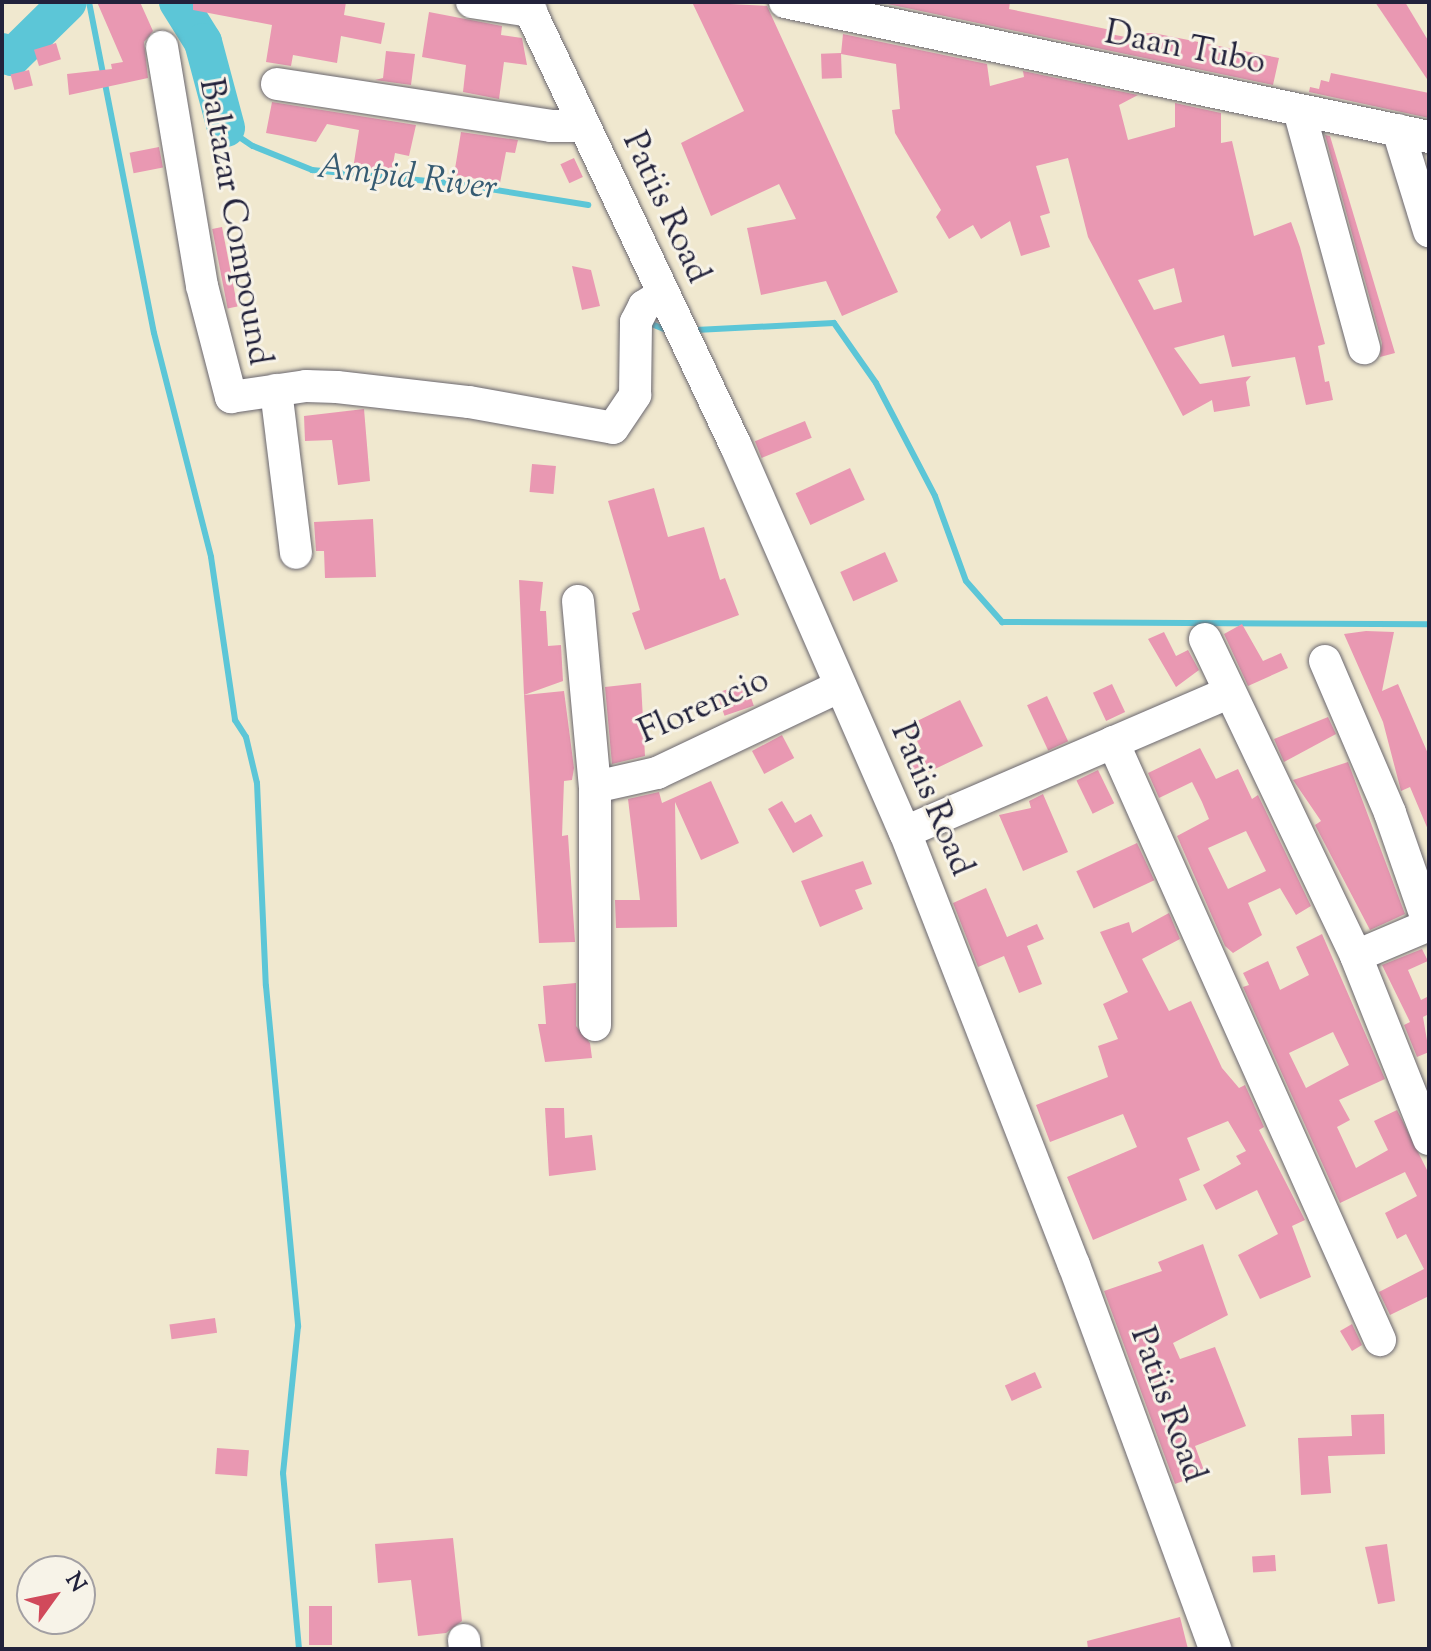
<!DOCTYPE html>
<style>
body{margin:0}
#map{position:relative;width:1431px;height:1651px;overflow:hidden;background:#f0e8cf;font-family:"Sorts Mill Goudy",serif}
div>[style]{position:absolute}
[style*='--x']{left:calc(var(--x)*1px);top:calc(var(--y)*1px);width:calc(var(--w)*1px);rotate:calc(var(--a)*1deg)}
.stream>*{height:6px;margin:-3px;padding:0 3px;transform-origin:3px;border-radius:3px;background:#5cc6d7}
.river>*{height:38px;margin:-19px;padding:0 19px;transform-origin:19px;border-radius:19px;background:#5cc6d7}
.building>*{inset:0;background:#e998b2;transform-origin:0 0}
.roads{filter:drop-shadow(0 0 2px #6a676f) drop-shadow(0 0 2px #6a676f)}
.minor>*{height:32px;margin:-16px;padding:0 16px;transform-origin:16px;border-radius:16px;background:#fff}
span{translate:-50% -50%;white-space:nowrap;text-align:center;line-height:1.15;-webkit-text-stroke:6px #f7f3e8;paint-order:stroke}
.street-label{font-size:34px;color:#22223b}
.water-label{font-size:36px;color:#365b72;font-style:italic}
.frame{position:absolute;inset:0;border:4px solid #22223b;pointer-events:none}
.north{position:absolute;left:16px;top:1555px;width:80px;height:80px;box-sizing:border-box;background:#f7f3e8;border:2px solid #a29fa3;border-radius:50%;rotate:57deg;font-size:22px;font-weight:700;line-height:32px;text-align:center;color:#22223b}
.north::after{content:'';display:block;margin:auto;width:28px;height:36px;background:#d1495b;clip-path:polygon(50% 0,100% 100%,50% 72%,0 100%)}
</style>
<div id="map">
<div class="stream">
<div style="--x:89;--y:2;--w:337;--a:78.9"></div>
<div style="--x:154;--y:333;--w:231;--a:75.7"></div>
<div style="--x:211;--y:557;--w:165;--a:81.6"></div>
<div style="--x:235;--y:720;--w:20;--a:57"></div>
<div style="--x:246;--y:737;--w:47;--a:76.6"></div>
<div style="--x:257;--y:783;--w:203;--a:87.5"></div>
<div style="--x:266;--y:986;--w:342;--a:84.6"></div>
<div style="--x:298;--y:1326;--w:148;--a:95.8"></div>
<div style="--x:283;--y:1473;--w:177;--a:84.8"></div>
<div style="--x:226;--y:128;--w:32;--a:34"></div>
<div style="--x:253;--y:146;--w:64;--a:22.1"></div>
<div style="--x:312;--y:170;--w:148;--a:5.4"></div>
<div style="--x:459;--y:184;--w:131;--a:9.2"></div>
<div style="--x:654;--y:325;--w:16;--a:22"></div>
<div style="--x:697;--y:335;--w:5;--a:-101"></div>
<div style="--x:696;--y:330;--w:138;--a:-2.9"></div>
<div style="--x:834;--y:323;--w:73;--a:55"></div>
<div style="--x:876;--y:383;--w:127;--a:62.4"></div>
<div style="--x:935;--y:496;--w:90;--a:70"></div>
<div style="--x:966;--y:581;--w:55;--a:48.7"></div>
<div style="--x:1002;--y:622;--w:427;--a:0.3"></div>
</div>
<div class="river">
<div style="--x:178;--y:2;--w:47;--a:58"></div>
<div style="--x:203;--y:42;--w:89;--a:75"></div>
<div style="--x:2;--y:52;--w:11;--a:27"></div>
<div style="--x:12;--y:57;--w:78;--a:-44.5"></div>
</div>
<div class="building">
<div style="clip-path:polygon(97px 2px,140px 2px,153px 31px,144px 42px,148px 78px,69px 95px,67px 74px,112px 69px,111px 64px,123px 62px)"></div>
<div style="clip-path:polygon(193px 2px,346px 2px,344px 15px,385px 23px,381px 44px,341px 36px,337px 63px,293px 55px,291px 66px,266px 62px,272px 25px,193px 10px)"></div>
<div style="clip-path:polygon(692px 2px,767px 6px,898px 292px,842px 316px,826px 281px,761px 295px,747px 228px,796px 219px,779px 184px,711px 216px,681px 143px,744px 111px)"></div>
<div style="clip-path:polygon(878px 2px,1010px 2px,1009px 9px,1111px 30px,1110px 34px,1141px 40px,1143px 33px,1153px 33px,1279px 58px,1273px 85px)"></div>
<div style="clip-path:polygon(1375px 2px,1405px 2px,1429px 42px,1429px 82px)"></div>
<div style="clip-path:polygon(429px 12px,502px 26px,501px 35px,522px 38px,527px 65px,504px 62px,499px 99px,463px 92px,466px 65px,422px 57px)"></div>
<div style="clip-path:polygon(evenodd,843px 34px,987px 64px,990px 86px,1024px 77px,1023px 71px,1138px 95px,1119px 105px,1128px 140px,1175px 127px,1175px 103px,1221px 113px,1221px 143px,1232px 141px,1254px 236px,1291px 222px,1300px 247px,1325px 344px,1318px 346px,1325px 382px,1329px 381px,1333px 400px,1306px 405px,1295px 357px,1232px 367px,1224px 335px,1174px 348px,1200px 384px,1251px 376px,1246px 382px,1250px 406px,1214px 412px,1212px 400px,1183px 416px,1088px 237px,1068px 158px,1036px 166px,1050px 213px,1040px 216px,1050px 247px,1021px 256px,1010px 221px,981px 239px,973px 225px,949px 239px,936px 217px,941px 210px,895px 133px,892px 110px,900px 109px,896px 64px,841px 54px,843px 34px,1174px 268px,1182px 302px,1154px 310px,1138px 280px,1174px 268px)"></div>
<div style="left:56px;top:43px;width:17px;height:23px;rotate:73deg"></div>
<div style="clip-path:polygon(386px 51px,415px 54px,411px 85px,375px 80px,383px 78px)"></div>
<div style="left:841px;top:53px;width:25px;height:20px;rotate:88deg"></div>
<div style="left:29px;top:70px;width:16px;height:19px;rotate:76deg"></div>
<div style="clip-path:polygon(1331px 73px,1429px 93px,1429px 118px,1309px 92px,1310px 87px,1319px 89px,1321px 80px,1329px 82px)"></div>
<div style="clip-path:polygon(272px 102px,416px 125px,409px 156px,395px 153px,391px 175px,353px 169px,359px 130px,327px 124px,316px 142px,266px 133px)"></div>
<div style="clip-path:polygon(461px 132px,518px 140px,515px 153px,506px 152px,500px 183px,454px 175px)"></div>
<div style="clip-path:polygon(1325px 135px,1330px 136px,1395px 353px,1380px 357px,1382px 343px)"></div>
<div style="left:159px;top:147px;width:21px;height:30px;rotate:79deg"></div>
<div style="left:574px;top:158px;width:21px;height:15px;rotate:65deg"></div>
<div style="left:222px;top:227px;width:81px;height:10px;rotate:79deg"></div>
<div style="clip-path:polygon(572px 266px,591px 270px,600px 306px,582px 310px)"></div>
<div style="clip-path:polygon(364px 409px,370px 481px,338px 485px,332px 440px,305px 441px,304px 416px)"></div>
<div style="left:805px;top:421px;width:18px;height:54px;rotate:68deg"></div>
<div style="left:532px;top:464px;width:24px;height:28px;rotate:5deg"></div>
<div style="left:850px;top:468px;width:35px;height:60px;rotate:65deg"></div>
<div style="clip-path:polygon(654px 488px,668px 537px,704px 527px,720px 580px,725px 578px,739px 615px,645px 650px,632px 613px,640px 610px,608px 501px)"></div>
<div style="clip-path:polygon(373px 519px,376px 577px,325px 578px,324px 551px,316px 551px,314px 522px)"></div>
<div style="left:885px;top:552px;width:32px;height:49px;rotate:66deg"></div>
<div style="clip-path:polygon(519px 580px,543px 582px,540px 611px,546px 611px,548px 646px,561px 645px,563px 681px,524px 695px)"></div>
<div style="clip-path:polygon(1242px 624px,1263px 661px,1281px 653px,1288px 668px,1248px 686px,1224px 634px)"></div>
<div style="clip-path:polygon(1366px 631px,1394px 632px,1382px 691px,1398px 684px,1429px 756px,1429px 832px,1410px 787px,1401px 791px,1383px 722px,1344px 634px)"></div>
<div style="clip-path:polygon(1164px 632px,1176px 656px,1188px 650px,1199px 670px,1176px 687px,1148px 639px)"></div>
<div style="clip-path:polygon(641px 683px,645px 756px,612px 764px,605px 687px)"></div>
<div style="left:746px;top:683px;width:24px;height:31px;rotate:71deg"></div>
<div style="left:1112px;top:684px;width:31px;height:21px;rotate:65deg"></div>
<div style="clip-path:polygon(564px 691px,574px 768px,572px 780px,564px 781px,562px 836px,568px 835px,575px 942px,539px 943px,524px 695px)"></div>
<div style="left:1047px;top:696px;width:50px;height:22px;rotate:65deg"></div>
<div style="clip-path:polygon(960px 700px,983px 746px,914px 779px,903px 758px,921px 749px,909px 725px)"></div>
<div style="clip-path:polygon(1328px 717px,1336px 734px,1284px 762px,1274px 739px)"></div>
<div style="left:782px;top:735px;width:26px;height:34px;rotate:62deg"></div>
<div style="clip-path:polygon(evenodd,1200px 748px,1216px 779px,1238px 769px,1252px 799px,1258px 795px,1311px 906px,1296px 915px,1280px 888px,1248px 903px,1262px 935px,1233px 953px,1225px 946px,1177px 836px,1209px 819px,1202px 802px,1192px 782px,1159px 798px,1148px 773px,1200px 748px,1246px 831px,1266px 871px,1228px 889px,1208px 848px,1246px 831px)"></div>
<div style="clip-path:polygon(1348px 762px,1405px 914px,1370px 930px,1315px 825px,1321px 821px,1293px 780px)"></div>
<div style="left:1098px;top:770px;width:37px;height:24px;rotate:64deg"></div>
<div style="clip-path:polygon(711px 781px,739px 843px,701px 860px,675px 802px,677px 927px,616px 928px,615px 900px,640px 900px,628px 799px,659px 792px,662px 803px)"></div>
<div style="clip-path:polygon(1043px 794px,1068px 852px,1023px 871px,999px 815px,1031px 808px,1029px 801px)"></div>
<div style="clip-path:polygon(782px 801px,795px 823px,811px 814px,823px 836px,793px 853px,768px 809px)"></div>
<div style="left:1137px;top:843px;width:41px;height:67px;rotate:65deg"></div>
<div style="clip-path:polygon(863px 861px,872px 884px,855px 890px,863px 909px,820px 927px,801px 881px)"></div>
<div style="clip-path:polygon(986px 888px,1007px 937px,1037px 924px,1044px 939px,1027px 946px,1042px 984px,1019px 993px,1004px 956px,978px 967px,953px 903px)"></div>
<div style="clip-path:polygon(1169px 913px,1180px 939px,1142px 959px,1169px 1011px,1191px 1001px,1222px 1068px,1239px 1088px,1245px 1085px,1264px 1127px,1259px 1130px,1305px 1220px,1292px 1226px,1311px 1277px,1260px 1299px,1238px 1255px,1278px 1234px,1257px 1190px,1216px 1210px,1203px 1185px,1241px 1164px,1236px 1156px,1246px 1151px,1228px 1121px,1187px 1138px,1200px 1170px,1179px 1179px,1187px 1200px,1093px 1240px,1067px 1177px,1137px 1147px,1123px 1114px,1050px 1142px,1036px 1105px,1108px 1077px,1098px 1046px,1118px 1039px,1103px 1004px,1128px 992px,1100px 932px,1129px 922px,1132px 933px)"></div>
<div style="clip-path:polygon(evenodd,1322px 934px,1385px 1079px,1339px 1100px,1350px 1120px,1337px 1127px,1356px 1168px,1388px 1150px,1374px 1121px,1397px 1110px,1429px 1174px,1429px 1296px,1390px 1315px,1379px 1292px,1424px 1269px,1406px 1234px,1397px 1239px,1385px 1213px,1417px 1196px,1405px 1172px,1340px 1203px,1243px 987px,1249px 985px,1243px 973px,1268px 961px,1280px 990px,1309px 975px,1296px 947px,1322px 934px,1333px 1032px,1349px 1065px,1306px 1088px,1289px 1053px,1333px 1032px)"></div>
<div style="clip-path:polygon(1422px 949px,1428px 961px,1408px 970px,1421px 1000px,1429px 996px,1429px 1014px,1423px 1017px,1429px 1052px,1417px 1057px,1404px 1025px,1410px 1022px,1382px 965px)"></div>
<div style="clip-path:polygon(576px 983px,576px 1026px,590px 1043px,592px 1058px,545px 1062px,538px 1024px,546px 1024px,543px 986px)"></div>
<div style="clip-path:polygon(545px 1108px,564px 1108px,565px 1138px,592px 1135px,596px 1170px,549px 1176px)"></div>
<div style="clip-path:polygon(1203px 1244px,1228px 1315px,1173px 1343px,1180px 1359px,1215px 1347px,1246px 1426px,1195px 1446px,1205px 1473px,1175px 1484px,1104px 1291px,1162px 1271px,1158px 1262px)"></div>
<div style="left:215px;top:1318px;width:15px;height:46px;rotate:82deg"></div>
<div style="clip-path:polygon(1352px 1324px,1362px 1345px,1352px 1351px,1340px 1331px)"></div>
<div style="left:1035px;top:1372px;width:17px;height:33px;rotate:66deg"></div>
<div style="clip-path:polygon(1384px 1414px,1385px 1454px,1328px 1456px,1331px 1493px,1301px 1495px,1298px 1438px,1352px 1436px,1351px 1415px)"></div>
<div style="left:217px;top:1448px;width:32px;height:26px;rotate:4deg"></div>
<div style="clip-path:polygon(453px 1538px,462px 1621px,446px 1633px,418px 1636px,411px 1580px,378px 1583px,375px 1544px)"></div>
<div style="clip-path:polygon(1387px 1544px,1395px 1601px,1378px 1604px,1365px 1547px)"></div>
<div style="left:1275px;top:1555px;width:16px;height:23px;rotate:86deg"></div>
<div style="left:309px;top:1606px;width:23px;height:39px"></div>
<div style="clip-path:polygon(1180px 1617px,1188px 1649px,1088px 1649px,1087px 1641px)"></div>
</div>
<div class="roads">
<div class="minor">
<div style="--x:472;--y:2;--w:60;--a:8.7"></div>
<div style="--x:526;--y:2;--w:491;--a:64.7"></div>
<div style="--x:736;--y:446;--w:421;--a:66.4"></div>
<div style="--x:905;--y:832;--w:465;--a:68.7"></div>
<div style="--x:1074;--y:1265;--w:409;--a:69.8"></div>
<div style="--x:785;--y:2;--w:658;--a:11.84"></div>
<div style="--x:162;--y:47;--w:242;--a:80.5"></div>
<div style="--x:202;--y:286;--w:115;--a:75.4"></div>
<div style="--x:231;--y:397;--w:76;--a:-8.3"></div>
<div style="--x:306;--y:386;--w:31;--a:2"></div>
<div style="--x:337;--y:387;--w:133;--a:6.5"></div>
<div style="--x:469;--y:402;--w:146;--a:10.2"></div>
<div style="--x:613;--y:428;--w:40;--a:-56"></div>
<div style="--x:635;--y:395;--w:73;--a:-89.2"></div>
<div style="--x:636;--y:322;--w:18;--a:-63"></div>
<div style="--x:644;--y:306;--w:22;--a:-32"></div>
<div style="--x:277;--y:84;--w:277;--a:8.7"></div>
<div style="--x:551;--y:126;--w:33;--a:0"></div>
<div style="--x:1299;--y:110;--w:247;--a:74.7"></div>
<div style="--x:1398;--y:130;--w:106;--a:72.9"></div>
<div style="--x:276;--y:390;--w:164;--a:83"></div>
<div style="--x:578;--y:601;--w:187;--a:84.8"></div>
<div style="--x:595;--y:787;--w:238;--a:90"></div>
<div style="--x:1205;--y:639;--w:351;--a:64.5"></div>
<div style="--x:1356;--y:956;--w:197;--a:68.3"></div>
<div style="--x:1325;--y:661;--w:165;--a:66.8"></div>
<div style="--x:1390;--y:813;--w:119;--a:70.8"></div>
<div style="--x:1429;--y:925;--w:79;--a:157"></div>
<div style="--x:1113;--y:742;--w:655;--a:65.94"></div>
<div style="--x:595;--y:787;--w:64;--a:-12.7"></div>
<div style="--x:657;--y:773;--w:203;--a:-25.4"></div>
<div style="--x:905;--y:832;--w:352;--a:-23.3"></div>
<div style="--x:464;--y:1640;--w:9;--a:84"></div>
</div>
</div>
<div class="street-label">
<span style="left:1185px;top:49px;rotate:11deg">Daan Tubo</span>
<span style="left:665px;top:208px;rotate:65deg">Patiis Road</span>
<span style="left:234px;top:222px;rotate:80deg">Baltazar Compound</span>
<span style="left:704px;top:707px;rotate:-24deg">Florencio</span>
<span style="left:931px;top:800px;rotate:67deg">Patiis Road</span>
<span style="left:1167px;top:1405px;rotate:70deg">Patiis Road</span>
</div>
<div class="water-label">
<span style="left:407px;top:179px;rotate:7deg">Ampid River</span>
</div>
<div class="frame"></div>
<div class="north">N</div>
</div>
